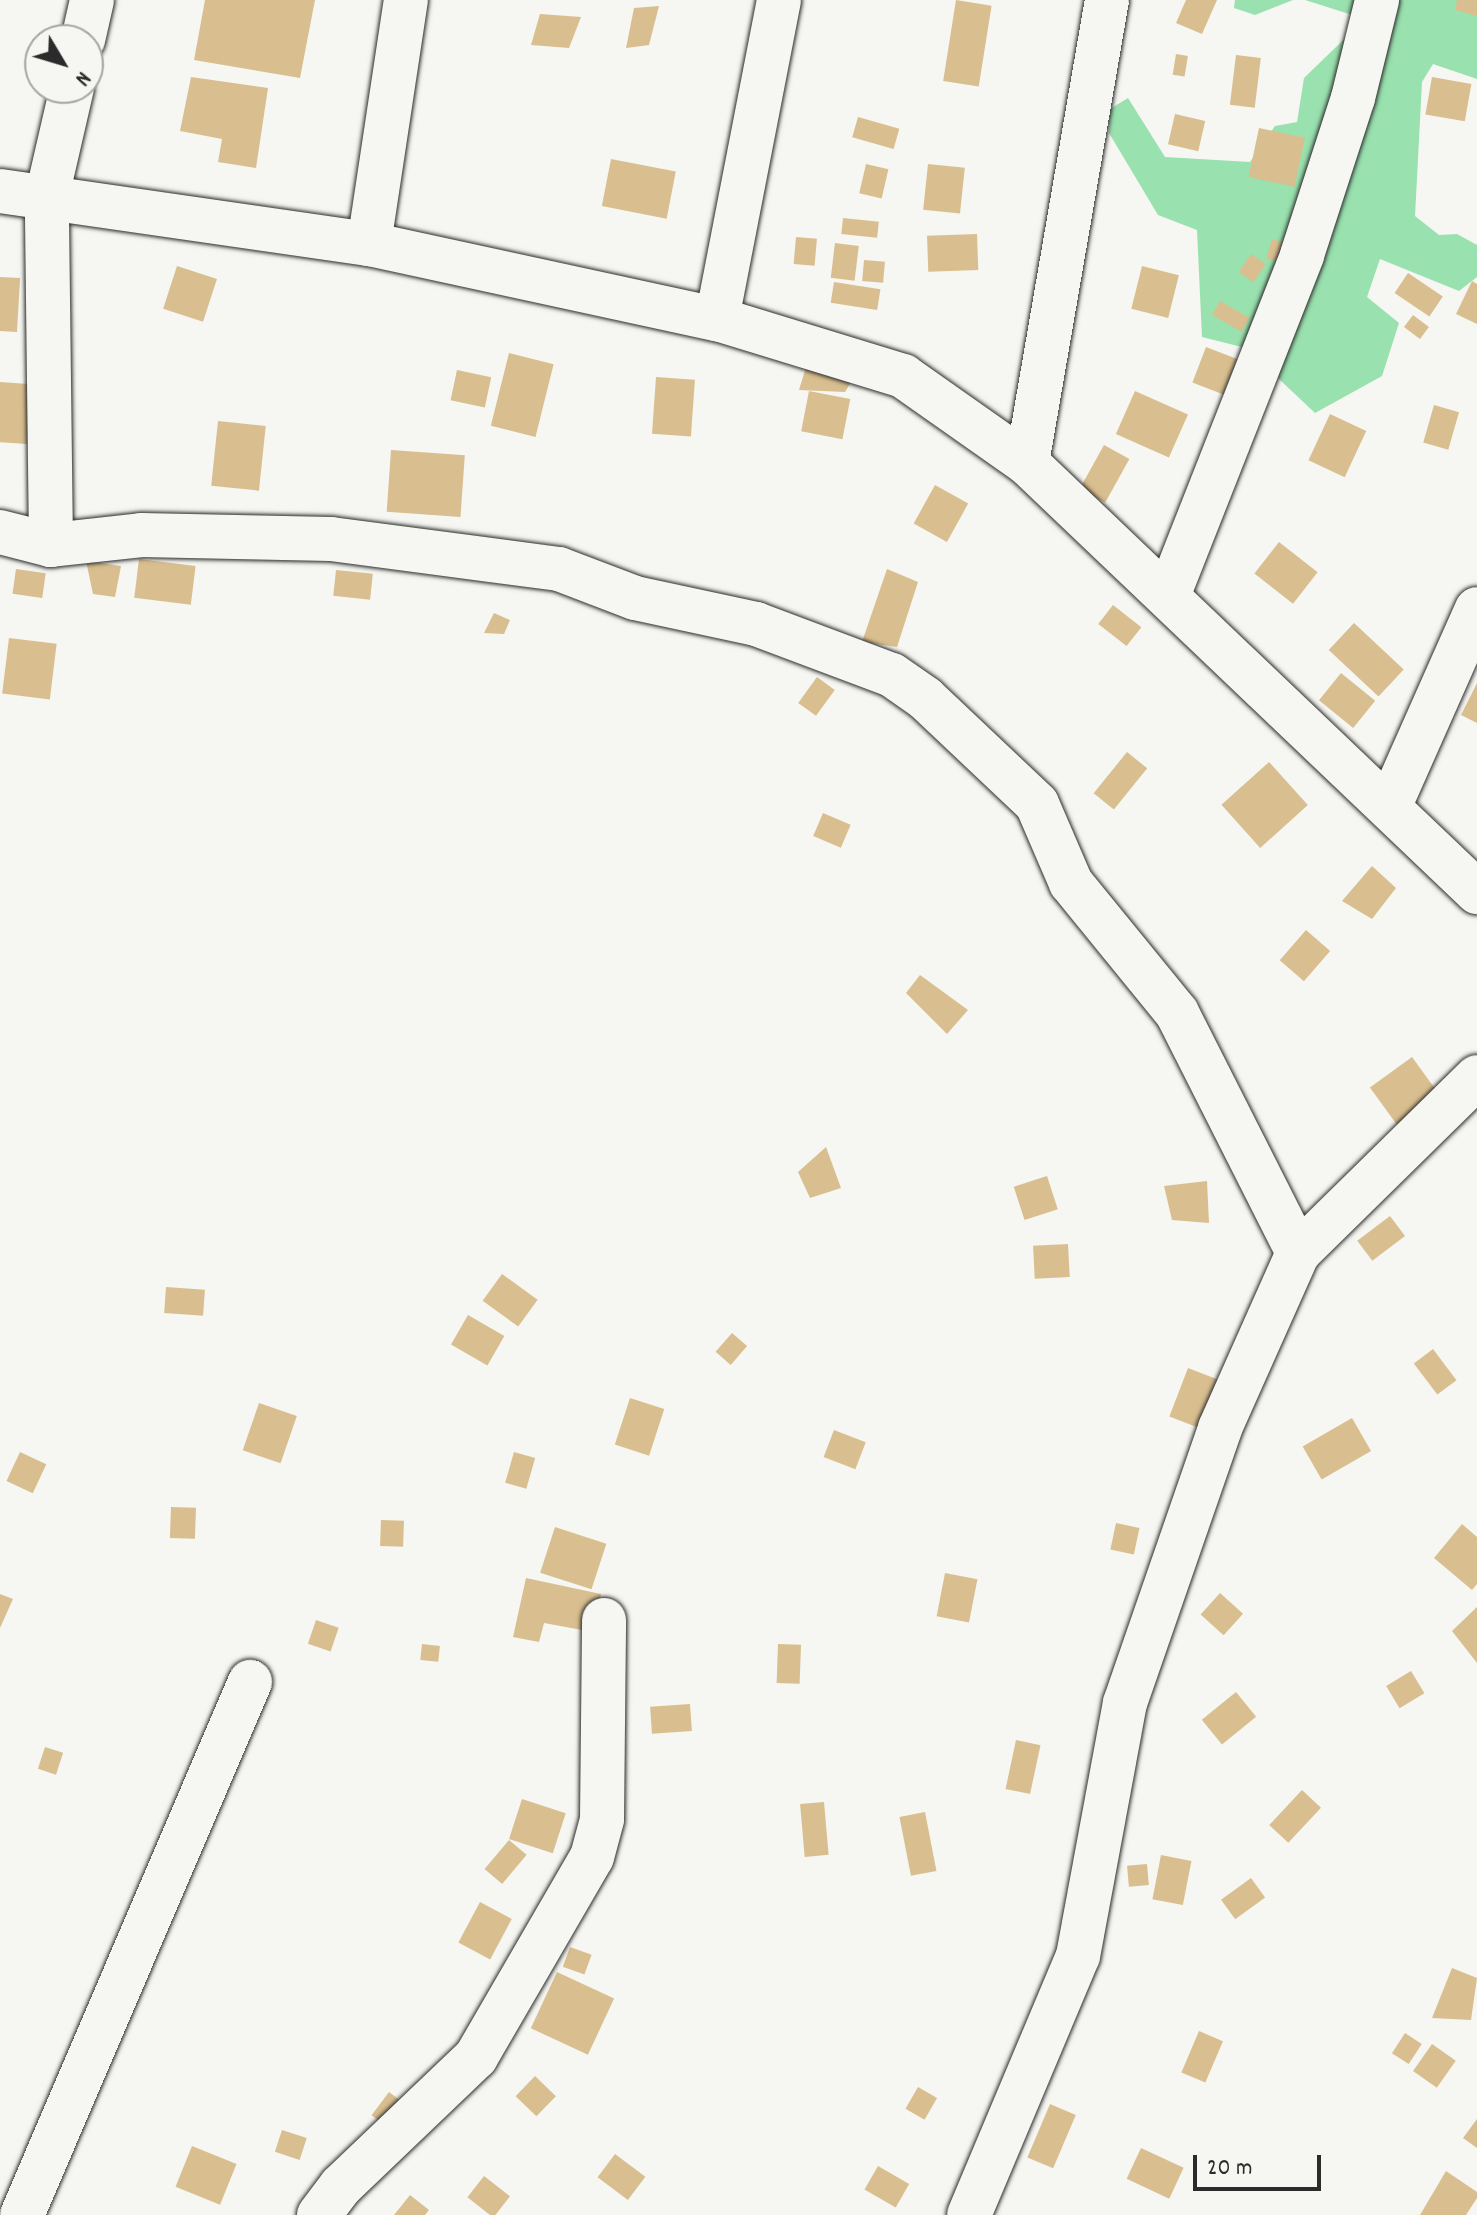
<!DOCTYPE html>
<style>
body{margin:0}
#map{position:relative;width:1477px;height:2215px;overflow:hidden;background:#f6f6f2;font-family:Dekko,sans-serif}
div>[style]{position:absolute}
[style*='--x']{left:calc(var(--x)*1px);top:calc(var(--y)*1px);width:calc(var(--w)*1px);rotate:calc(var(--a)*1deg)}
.green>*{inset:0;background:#99e1ae}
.building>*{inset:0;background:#d9bf8f;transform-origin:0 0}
.roads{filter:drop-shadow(0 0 2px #2b2b2b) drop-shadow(0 0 2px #2b2b2b)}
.street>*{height:44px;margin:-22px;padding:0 22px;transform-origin:22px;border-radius:22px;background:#f6f6f2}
span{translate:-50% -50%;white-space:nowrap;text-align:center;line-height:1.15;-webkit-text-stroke:6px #f6f6f2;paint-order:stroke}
.north{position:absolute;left:24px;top:24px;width:80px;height:80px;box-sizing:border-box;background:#f6f6f2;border:2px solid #a5a5a2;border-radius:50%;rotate:128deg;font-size:22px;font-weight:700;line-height:32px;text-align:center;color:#2b2b2b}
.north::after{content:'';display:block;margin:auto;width:28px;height:36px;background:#2b2b2b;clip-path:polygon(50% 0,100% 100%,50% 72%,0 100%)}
.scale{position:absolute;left:1193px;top:2155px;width:128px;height:36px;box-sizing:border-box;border:4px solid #2b2b2b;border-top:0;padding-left:10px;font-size:24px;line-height:28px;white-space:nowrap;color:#2b2b2b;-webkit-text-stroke:6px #f6f6f2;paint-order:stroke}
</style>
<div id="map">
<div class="green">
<div style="clip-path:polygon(1235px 0,1293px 0,1255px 15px,1234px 8px)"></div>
<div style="clip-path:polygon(1305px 0,1477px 0,1477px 79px,1433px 64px,1422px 82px,1415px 216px,1439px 235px,1457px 234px,1477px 245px,1477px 277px,1459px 291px,1380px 259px,1367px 297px,1399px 323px,1382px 376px,1315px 413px,1246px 348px,1202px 337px,1197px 230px,1158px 215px,1109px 133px,1110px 109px,1128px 98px,1165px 157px,1250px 162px,1275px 126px,1297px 122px,1304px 78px,1365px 19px)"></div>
</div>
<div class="building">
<div style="clip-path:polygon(205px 0,315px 0,300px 78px,194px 60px)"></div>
<div style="left:956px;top:0;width:36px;height:82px;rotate:9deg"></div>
<div style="clip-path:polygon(1186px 0,1217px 0,1202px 34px,1176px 23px)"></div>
<div style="clip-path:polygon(1457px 0,1477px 0,1477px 16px,1455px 10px)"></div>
<div style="clip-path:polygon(659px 6px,649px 45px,626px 48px,634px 8px)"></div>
<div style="clip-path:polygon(540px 14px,581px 17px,569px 48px,531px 45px)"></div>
<div style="left:1176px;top:54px;width:12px;height:21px;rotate:9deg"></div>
<div style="left:1236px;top:55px;width:25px;height:50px;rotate:7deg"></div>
<div style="clip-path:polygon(191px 77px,268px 88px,256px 168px,218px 162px,222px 139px,180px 131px)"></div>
<div style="left:1432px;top:77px;width:40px;height:38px;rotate:10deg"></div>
<div style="left:1175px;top:114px;width:31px;height:31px;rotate:13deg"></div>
<div style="left:858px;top:117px;width:43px;height:21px;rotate:16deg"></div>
<div style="left:1259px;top:128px;width:47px;height:50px;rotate:12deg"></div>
<div style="left:611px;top:159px;width:66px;height:48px;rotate:11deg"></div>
<div style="left:866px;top:164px;width:23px;height:30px;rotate:13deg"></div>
<div style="left:928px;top:164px;width:37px;height:46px;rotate:6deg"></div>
<div style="left:843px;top:218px;width:36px;height:16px;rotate:6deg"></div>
<div style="left:977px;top:234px;width:36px;height:50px;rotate:88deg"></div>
<div style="left:796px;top:237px;width:21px;height:27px;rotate:5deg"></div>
<div style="left:1272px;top:239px;width:17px;height:20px;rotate:17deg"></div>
<div style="left:835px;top:243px;width:24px;height:35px;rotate:7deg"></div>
<div style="left:1251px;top:254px;width:18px;height:22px;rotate:34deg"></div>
<div style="left:864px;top:260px;width:21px;height:21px;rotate:5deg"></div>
<div style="left:177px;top:266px;width:42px;height:45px;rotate:18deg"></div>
<div style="left:1142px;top:266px;width:38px;height:44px;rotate:14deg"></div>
<div style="left:1408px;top:273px;width:42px;height:24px;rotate:34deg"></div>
<div style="clip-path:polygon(0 277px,20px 278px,17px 332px,0 331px)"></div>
<div style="clip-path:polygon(1472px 281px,1477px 284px,1477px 324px,1456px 314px)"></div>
<div style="left:834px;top:282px;width:47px;height:21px;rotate:9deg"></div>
<div style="left:1220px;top:301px;width:34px;height:16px;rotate:30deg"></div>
<div style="left:1413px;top:315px;width:20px;height:15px;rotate:37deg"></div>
<div style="left:1206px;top:347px;width:34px;height:38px;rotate:21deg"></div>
<div style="left:509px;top:353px;width:46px;height:75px;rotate:14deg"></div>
<div style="clip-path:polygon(806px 367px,853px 379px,845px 392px,799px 390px)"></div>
<div style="left:457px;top:370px;width:35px;height:31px;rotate:12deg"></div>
<div style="left:656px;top:377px;width:39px;height:57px;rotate:4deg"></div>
<div style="left:0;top:382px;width:43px;height:60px;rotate:4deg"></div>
<div style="left:809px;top:391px;width:42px;height:41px;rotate:11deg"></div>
<div style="left:1135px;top:391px;width:58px;height:47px;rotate:24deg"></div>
<div style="left:1434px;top:405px;width:26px;height:39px;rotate:16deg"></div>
<div style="left:1330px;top:414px;width:40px;height:51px;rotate:25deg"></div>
<div style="left:218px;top:421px;width:48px;height:65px;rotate:6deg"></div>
<div style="left:1104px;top:445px;width:29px;height:50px;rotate:29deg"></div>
<div style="left:391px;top:450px;width:74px;height:62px;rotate:4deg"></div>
<div style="left:935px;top:485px;width:38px;height:44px;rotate:29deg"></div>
<div style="left:1279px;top:542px;width:49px;height:40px;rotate:38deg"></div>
<div style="left:139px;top:559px;width:57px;height:39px;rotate:7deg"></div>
<div style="clip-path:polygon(86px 561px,121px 566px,115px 597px,93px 594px)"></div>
<div style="left:16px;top:569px;width:30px;height:25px;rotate:8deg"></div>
<div style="clip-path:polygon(887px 569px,918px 582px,897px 647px,862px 642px)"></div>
<div style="left:336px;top:570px;width:37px;height:26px;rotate:6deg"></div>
<div style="left:1113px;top:605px;width:36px;height:24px;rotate:38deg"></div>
<div style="clip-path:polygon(494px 613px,510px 620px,504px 634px,484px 633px)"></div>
<div style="left:1354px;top:623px;width:68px;height:37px;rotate:43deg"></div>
<div style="left:9px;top:638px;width:48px;height:56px;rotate:7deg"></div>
<div style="left:1341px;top:673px;width:44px;height:35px;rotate:39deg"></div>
<div style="left:817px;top:677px;width:22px;height:32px;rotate:36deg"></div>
<div style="clip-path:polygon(1477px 683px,1477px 723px,1461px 715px)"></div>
<div style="left:1127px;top:752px;width:26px;height:53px;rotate:39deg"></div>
<div style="left:1269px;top:762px;width:58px;height:64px;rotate:48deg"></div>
<div style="left:823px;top:813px;width:30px;height:25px;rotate:23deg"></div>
<div style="clip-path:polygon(1372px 866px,1396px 888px,1372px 919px,1342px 901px)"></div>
<div style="left:1306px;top:930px;width:32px;height:40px;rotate:41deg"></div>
<div style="clip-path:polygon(920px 975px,968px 1010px,947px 1034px,906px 993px)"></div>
<div style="left:1412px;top:1057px;width:58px;height:52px;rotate:54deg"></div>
<div style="clip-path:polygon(826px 1147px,841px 1188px,810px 1198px,798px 1172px)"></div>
<div style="left:1047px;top:1176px;width:35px;height:35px;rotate:72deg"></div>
<div style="clip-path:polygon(1207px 1181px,1209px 1223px,1172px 1220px,1164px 1186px)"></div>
<div style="left:1390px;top:1216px;width:25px;height:41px;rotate:53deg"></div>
<div style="left:1068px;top:1244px;width:33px;height:35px;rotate:87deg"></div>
<div style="left:502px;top:1274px;width:44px;height:33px;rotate:36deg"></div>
<div style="left:166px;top:1287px;width:39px;height:26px;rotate:4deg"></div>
<div style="left:468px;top:1315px;width:42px;height:34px;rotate:30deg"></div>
<div style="left:732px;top:1333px;width:20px;height:25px;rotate:41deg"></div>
<div style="left:1433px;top:1349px;width:39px;height:24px;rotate:53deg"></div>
<div style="left:1188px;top:1368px;width:36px;height:52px;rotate:21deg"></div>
<div style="left:630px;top:1398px;width:36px;height:49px;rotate:18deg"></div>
<div style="left:259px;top:1403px;width:40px;height:50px;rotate:19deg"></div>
<div style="left:1352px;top:1418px;width:38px;height:57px;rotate:60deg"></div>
<div style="left:834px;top:1430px;width:34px;height:29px;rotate:21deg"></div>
<div style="left:20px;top:1452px;width:29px;height:32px;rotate:25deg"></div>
<div style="left:514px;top:1452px;width:22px;height:32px;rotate:16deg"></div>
<div style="left:171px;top:1507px;width:25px;height:31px;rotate:2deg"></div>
<div style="left:381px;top:1520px;width:23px;height:26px;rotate:2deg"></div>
<div style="left:1116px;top:1523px;width:24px;height:27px;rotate:12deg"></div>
<div style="clip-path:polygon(1462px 1524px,1477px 1537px,1477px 1584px,1472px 1590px,1434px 1558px)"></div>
<div style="left:555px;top:1527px;width:54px;height:48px;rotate:18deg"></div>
<div style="left:945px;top:1573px;width:33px;height:44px;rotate:11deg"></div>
<div style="clip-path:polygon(526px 1578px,601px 1594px,593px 1632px,544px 1623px,539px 1642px,513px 1637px)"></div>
<div style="left:1220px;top:1593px;width:31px;height:29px;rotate:42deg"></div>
<div style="clip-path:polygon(0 1594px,13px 1599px,0 1628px)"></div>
<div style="clip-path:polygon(1477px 1607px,1477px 1663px,1452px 1631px)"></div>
<div style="left:316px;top:1620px;width:24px;height:25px;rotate:19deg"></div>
<div style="left:422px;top:1644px;width:18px;height:16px;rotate:6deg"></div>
<div style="left:778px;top:1644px;width:23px;height:39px;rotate:2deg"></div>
<div style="left:1411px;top:1671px;width:26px;height:29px;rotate:59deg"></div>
<div style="left:1236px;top:1692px;width:32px;height:44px;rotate:51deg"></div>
<div style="left:690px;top:1704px;width:27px;height:40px;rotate:86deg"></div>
<div style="left:1016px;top:1740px;width:25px;height:50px;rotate:12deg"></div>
<div style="left:45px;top:1747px;width:19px;height:23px;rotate:18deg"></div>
<div style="left:1302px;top:1790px;width:26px;height:48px;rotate:43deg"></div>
<div style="left:522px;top:1799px;width:46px;height:42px;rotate:18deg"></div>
<div style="left:824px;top:1802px;width:53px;height:24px;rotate:85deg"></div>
<div style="left:925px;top:1812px;width:60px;height:26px;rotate:79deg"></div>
<div style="left:509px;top:1840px;width:23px;height:38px;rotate:40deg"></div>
<div style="left:1161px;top:1855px;width:31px;height:45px;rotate:11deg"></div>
<div style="left:1147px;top:1864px;width:21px;height:20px;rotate:85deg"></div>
<div style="left:1251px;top:1878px;width:24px;height:37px;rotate:54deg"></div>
<div style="left:480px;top:1902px;width:36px;height:46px;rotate:28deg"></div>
<div style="left:570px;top:1947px;width:23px;height:21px;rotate:20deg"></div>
<div style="clip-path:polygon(1452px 1968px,1477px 1978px,1471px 2020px,1432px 2018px)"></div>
<div style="left:557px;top:1972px;width:63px;height:62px;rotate:25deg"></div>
<div style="left:1199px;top:2031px;width:26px;height:45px;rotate:23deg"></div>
<div style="left:1405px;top:2033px;width:20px;height:24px;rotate:33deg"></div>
<div style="left:1432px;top:2044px;width:29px;height:33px;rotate:35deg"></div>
<div style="left:535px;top:2076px;width:29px;height:28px;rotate:44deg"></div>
<div style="left:918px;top:2087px;width:22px;height:25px;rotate:30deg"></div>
<div style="left:389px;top:2092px;width:20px;height:29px;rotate:37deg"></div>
<div style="left:1050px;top:2104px;width:28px;height:58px;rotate:23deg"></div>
<div style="clip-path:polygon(1477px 2119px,1477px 2148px,1463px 2138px)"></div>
<div style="left:282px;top:2130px;width:26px;height:23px;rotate:18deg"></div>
<div style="left:192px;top:2146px;width:48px;height:44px;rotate:22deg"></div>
<div style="left:1141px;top:2148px;width:47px;height:34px;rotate:25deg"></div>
<div style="left:615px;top:2154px;width:38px;height:29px;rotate:37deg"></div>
<div style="left:878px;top:2166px;width:36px;height:27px;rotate:30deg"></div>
<div style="clip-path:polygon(1446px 2171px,1477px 2192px,1477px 2198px,1466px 2215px,1420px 2215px)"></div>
<div style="left:484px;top:2176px;width:33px;height:27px;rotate:38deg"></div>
<div style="clip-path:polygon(410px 2195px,429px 2210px,425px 2215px,394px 2215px)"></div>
</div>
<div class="roads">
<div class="street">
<div style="--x:83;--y:40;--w:41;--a:-77.3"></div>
<div style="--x:0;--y:191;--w:373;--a:8.2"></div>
<div style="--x:369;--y:244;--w:356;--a:12.2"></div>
<div style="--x:717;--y:319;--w:195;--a:17"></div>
<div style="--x:903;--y:376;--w:151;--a:35.1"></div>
<div style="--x:1027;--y:463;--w:622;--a:43.63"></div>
<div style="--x:369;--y:244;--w:247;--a:-81.4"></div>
<div style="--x:717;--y:319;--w:325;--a:-79"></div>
<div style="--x:1027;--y:463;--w:470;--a:-80.2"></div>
<div style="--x:0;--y:532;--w:53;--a:14.3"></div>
<div style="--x:51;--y:545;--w:91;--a:-6.3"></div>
<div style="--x:141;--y:535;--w:190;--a:1.2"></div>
<div style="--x:331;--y:539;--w:230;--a:7.5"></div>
<div style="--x:559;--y:569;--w:81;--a:20.9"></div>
<div style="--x:635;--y:598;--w:124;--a:12.1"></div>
<div style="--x:756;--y:624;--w:145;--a:20.6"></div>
<div style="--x:892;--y:675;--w:40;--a:34.9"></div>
<div style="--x:925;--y:698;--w:154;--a:43.4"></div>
<div style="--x:1037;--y:804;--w:86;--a:66.7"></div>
<div style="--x:1071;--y:883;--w:168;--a:50.8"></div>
<div style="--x:1177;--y:1013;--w:269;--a:63.2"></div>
<div style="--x:51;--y:545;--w:349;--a:-90.7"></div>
<div style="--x:47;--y:196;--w:111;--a:-77"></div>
<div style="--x:1168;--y:596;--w:366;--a:-68.5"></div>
<div style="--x:1302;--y:255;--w:165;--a:-72"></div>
<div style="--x:1353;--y:98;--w:101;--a:-76.2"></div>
<div style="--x:1390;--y:805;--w:214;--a:-66.1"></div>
<div style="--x:22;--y:2215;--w:580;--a:-66.84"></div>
<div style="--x:319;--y:2215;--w:36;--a:-53"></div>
<div style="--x:341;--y:2186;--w:187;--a:-43.7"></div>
<div style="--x:476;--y:2057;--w:231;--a:-59.9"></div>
<div style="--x:592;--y:1857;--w:39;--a:-75"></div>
<div style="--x:602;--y:1819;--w:199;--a:-89.4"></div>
<div style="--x:969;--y:2215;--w:281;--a:-67.2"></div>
<div style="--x:1078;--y:1956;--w:257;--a:-79.5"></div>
<div style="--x:1125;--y:1703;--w:291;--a:-70.9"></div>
<div style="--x:1220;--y:1428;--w:192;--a:-66"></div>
<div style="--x:1298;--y:1253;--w:251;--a:-44.5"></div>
</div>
</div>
<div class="north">N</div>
<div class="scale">20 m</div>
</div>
